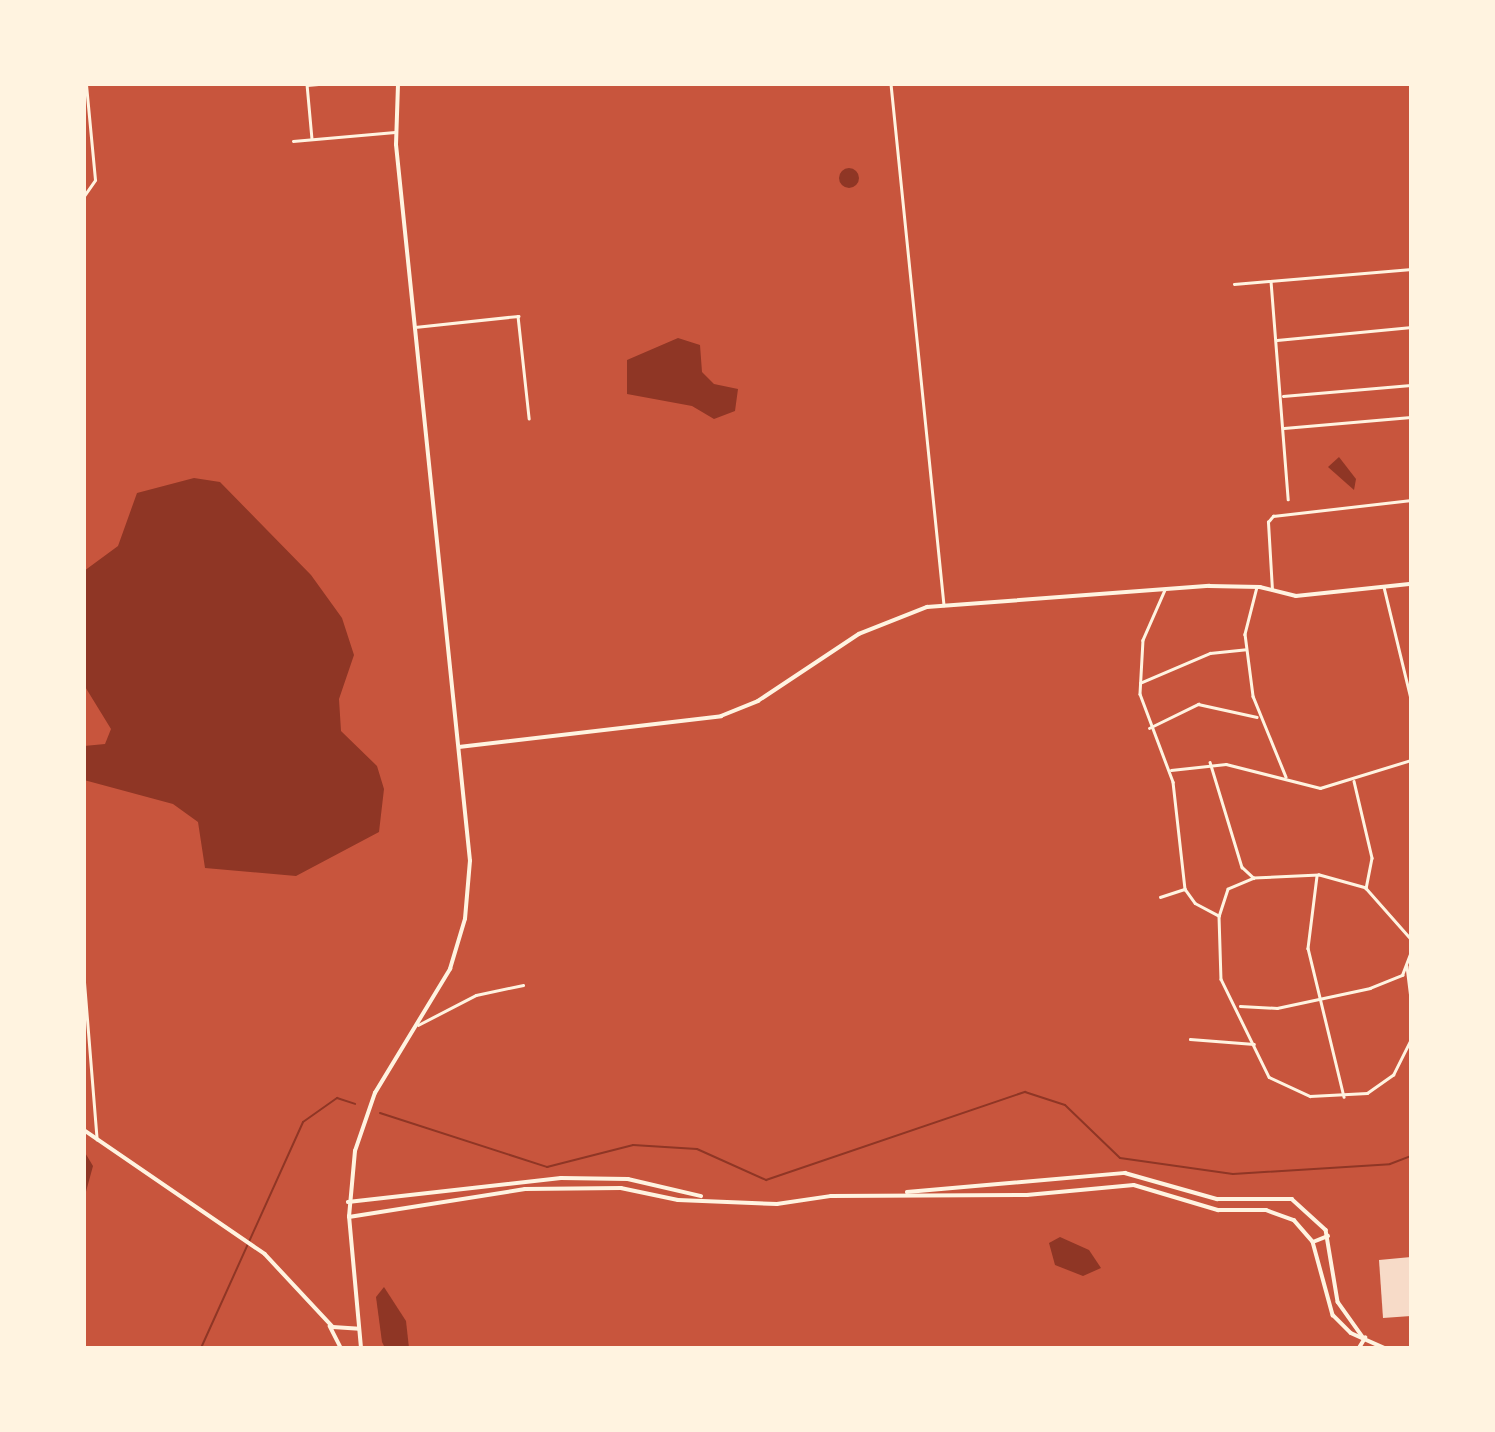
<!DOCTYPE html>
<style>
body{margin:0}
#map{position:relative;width:1495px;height:1432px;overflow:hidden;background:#c8553d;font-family:Jost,sans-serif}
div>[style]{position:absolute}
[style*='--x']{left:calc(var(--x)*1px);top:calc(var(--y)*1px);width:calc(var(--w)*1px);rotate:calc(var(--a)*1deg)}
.water>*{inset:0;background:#8f3625}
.round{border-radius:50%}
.stream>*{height:2px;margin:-1px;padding:0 1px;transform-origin:1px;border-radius:1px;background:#8f3625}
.building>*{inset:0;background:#f7dbc8}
.minor>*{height:2.5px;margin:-1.25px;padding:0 1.25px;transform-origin:1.25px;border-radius:1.25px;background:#fff3e0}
.tertiary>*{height:3.5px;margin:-1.75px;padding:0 1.75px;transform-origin:1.75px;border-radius:1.75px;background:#fff3e0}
.secondary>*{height:3.5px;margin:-1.75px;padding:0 1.75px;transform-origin:1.75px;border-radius:1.75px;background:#fff3e0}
span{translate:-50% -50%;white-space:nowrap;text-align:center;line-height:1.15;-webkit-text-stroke:5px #fff3e0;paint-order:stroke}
.frame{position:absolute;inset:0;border:86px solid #fff3e0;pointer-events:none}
</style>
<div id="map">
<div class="water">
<div class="round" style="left:839px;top:168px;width:20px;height:20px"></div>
<div style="clip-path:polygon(678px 338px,700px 345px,702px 372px,714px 384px,738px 389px,735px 411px,714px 419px,692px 406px,627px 394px,627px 360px)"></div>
<div style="clip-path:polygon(1339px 457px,1356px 479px,1354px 490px,1328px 467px)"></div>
<div style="clip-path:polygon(194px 478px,220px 482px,311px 575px,342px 618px,354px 655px,339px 699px,341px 731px,377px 766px,384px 789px,379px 832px,296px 876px,205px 868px,198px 822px,173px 804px,84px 780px,84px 746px,105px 744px,111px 729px,84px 685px,84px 571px,118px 546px,137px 493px)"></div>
<div style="clip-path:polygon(84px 1151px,93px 1166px,84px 1199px)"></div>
<div style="clip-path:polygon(1060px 1237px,1089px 1250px,1101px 1268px,1083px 1276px,1055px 1265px,1049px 1243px)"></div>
<div style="clip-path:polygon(384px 1287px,406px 1321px,409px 1348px,385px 1348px,382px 1342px,376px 1297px)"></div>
</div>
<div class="stream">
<div style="--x:380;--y:1113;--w:176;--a:17.9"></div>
<div style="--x:547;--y:1167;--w:89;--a:-14.3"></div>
<div style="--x:633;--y:1145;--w:64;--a:3.6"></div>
<div style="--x:697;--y:1149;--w:76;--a:24.2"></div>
<div style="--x:766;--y:1180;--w:274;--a:-18.8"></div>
<div style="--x:1025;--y:1092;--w:42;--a:18"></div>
<div style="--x:1065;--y:1105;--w:76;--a:43.9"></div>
<div style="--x:1120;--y:1158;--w:114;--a:8.1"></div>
<div style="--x:1233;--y:1174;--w:157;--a:-3.6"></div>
<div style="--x:1390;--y:1164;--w:22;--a:-21"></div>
<div style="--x:201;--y:1348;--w:248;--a:-65.7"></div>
<div style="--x:303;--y:1122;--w:42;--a:-35.2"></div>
<div style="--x:337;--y:1098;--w:19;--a:18"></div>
</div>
<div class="building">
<div style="clip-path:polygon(1411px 1257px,1411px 1316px,1383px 1318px,1379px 1260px)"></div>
</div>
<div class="minor">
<div style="--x:307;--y:84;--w:55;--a:84.8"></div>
<div style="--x:891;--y:84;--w:524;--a:84.19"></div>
<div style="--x:307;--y:85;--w:11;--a:-5"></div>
<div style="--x:293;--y:141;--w:102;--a:-5"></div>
<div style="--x:84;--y:196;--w:19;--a:-55"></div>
<div style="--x:95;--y:180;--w:96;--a:-95.4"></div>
<div style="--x:1271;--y:281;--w:219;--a:85.5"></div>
<div style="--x:1234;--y:284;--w:178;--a:-4.8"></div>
<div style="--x:415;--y:327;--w:104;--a:-6.1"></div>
<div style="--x:518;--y:316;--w:103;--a:83.8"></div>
<div style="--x:1277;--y:340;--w:135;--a:-5.5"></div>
<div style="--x:1283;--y:396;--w:128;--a:-4.9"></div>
<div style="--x:1284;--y:428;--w:127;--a:-5"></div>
<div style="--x:1257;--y:587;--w:49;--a:104.3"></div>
<div style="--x:1245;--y:634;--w:63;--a:82.6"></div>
<div style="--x:1253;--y:696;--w:87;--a:67.8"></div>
<div style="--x:1384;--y:587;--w:115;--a:76.4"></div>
<div style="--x:1165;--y:590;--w:55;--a:113.7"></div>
<div style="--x:1143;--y:640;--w:54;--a:93.2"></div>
<div style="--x:1140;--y:694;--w:94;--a:69.4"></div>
<div style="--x:1173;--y:782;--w:108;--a:83.6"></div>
<div style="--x:1185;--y:889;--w:17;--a:54"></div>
<div style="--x:1195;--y:903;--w:27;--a:28"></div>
<div style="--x:1272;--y:590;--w:68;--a:-93.4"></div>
<div style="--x:1268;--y:522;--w:8;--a:-50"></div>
<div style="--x:1273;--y:516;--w:139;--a:-6.6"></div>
<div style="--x:1140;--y:683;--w:76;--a:-23.2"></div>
<div style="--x:1210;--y:653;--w:36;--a:-6"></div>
<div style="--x:1149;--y:728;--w:55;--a:-26.1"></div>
<div style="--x:1198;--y:704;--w:60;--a:12.4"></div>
<div style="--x:1210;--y:762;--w:110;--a:73.1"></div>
<div style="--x:1242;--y:867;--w:16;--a:43"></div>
<div style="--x:1171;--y:770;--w:55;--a:-6.2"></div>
<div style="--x:1226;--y:764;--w:97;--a:14.3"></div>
<div style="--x:1320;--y:788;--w:95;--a:-17.1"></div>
<div style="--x:1354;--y:781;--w:79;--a:76.8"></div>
<div style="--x:1372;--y:858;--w:31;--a:101"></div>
<div style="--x:1366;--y:888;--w:68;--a:48.6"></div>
<div style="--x:1317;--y:876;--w:73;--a:97.1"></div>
<div style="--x:1308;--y:948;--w:153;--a:76.4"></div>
<div style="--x:1366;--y:888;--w:49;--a:-164.5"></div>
<div style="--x:1319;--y:875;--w:65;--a:177.4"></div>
<div style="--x:1254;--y:878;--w:28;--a:157"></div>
<div style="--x:1228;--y:889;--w:28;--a:108"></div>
<div style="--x:1219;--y:916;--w:63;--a:88.2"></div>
<div style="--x:1221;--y:979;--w:109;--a:63.9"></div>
<div style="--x:1269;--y:1077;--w:45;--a:24.9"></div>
<div style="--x:1310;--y:1096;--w:57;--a:-3"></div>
<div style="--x:1367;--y:1093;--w:32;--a:-35"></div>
<div style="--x:1393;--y:1075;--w:40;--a:-63.4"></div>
<div style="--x:1160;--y:897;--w:26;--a:-18"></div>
<div style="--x:1407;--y:966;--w:31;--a:83"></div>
<div style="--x:84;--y:976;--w:164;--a:85.4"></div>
<div style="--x:1240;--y:1006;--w:37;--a:3"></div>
<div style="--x:1277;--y:1008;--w:95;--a:-12.1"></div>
<div style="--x:1370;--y:988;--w:35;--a:-22"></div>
<div style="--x:1402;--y:975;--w:26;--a:-69"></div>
<div style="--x:418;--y:1025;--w:65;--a:-27.3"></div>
<div style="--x:476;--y:995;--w:48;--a:-12"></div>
<div style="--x:1190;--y:1039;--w:64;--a:4.5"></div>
</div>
<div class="tertiary">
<div style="--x:459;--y:747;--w:264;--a:-6.7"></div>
<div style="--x:721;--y:716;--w:40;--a:-22"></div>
<div style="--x:758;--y:701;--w:121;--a:-33.6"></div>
<div style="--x:859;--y:634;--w:73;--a:-21.7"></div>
<div style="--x:927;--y:607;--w:283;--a:-4.3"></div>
<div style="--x:1209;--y:586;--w:51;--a:1.1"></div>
<div style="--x:1260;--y:587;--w:37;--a:14"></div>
<div style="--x:1296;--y:596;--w:116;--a:-6"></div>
<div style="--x:907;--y:1192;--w:219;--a:-5"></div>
<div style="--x:1125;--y:1173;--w:96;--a:15.8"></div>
<div style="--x:1217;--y:1199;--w:75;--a:0"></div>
<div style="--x:1292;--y:1199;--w:46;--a:42.4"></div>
<div style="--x:1326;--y:1230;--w:73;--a:80.5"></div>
<div style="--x:1338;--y:1302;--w:43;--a:54.5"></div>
<div style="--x:348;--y:1202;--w:214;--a:-6.4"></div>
<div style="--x:561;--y:1178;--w:67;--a:0.9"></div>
<div style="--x:628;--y:1179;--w:75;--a:13.1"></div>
<div style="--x:349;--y:1217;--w:178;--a:-9"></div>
<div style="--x:525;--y:1189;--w:96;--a:-0.6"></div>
<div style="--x:621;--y:1188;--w:58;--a:11.9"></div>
<div style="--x:678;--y:1200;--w:99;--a:2.3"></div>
<div style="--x:777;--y:1204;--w:55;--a:-8.4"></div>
<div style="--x:831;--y:1196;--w:196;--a:-0.3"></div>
<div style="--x:1027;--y:1195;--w:107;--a:-5.3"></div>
<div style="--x:1134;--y:1185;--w:88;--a:16.6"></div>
<div style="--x:1218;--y:1210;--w:48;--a:0"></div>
<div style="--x:1266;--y:1210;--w:30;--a:20"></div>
<div style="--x:1294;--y:1220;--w:29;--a:49"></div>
<div style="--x:1313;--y:1242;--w:76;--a:74.7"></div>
<div style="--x:1333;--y:1315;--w:25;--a:45"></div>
<div style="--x:1351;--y:1333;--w:36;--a:24"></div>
<div style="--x:1313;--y:1242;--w:16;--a:-22"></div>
<div style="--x:1359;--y:1348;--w:12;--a:-59"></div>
</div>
<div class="secondary">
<div style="--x:84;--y:1130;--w:219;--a:34.4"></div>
<div style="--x:265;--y:1254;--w:100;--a:47"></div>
<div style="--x:333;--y:1327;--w:26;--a:4"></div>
<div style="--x:330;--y:1326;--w:25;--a:63"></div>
<div style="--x:361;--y:1348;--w:132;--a:-95.2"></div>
<div style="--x:349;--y:1217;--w:66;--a:-84.8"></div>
<div style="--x:355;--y:1151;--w:61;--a:-71"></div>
<div style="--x:375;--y:1093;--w:145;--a:-58.8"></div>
<div style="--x:450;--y:969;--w:52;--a:-73.3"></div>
<div style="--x:465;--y:919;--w:58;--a:-85.1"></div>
<div style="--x:470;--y:861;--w:720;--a:-95.9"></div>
<div style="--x:396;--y:145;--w:61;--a:-88.1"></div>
</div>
<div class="frame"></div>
</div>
